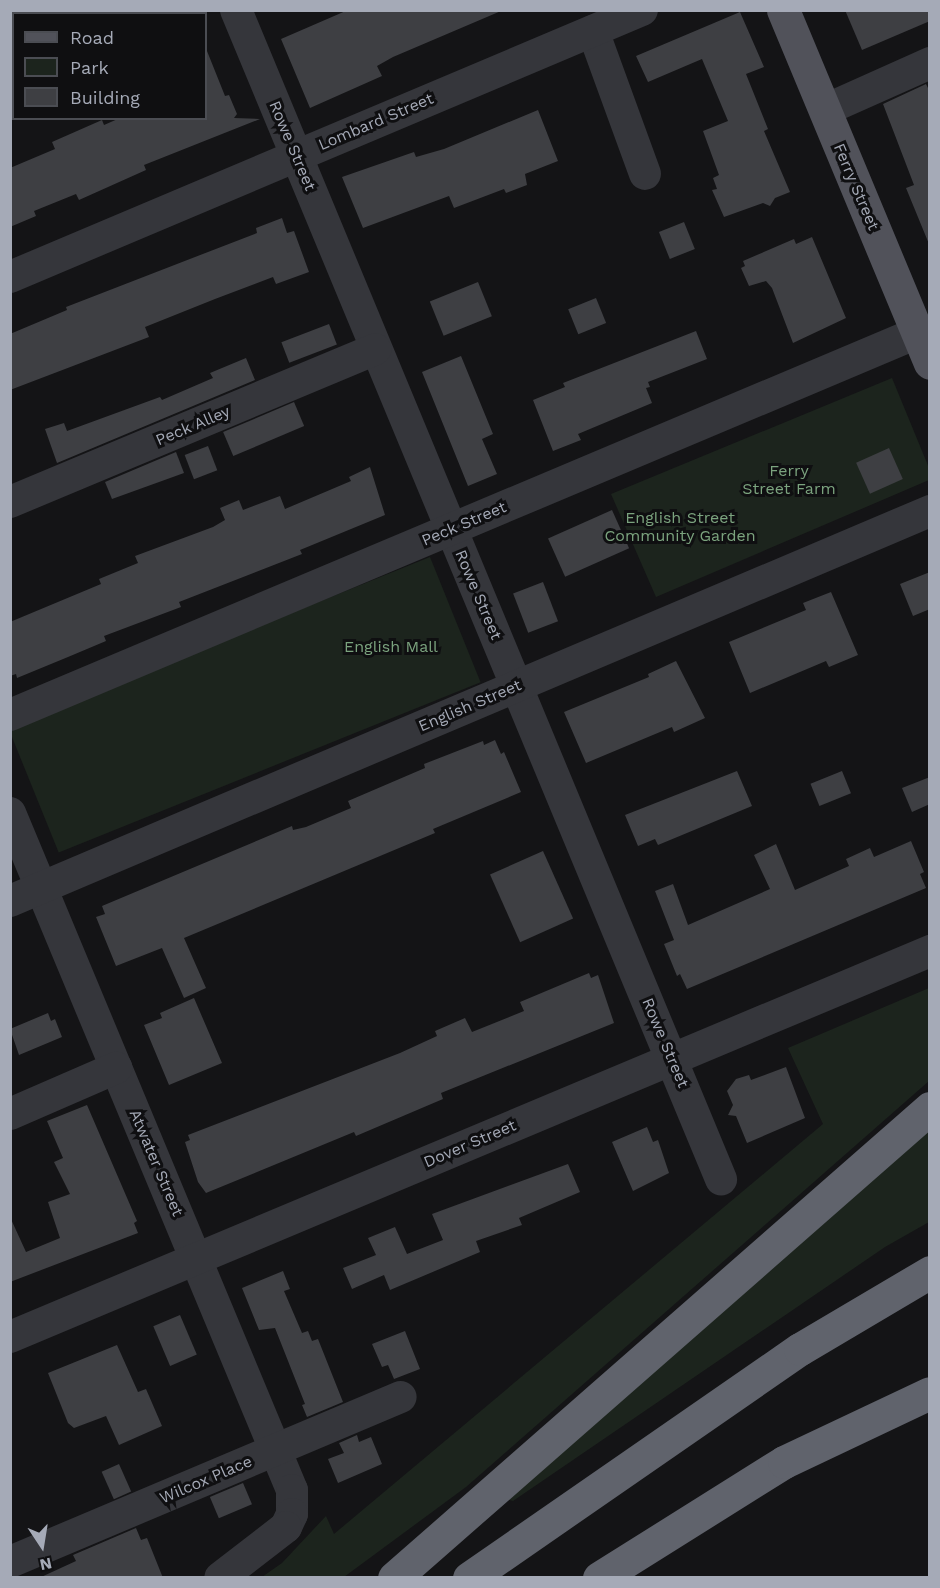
<!DOCTYPE html>
<style>
body{margin:0}
#map{position:relative;width:940px;height:1588px;overflow:hidden;background:#141416;font-family:"Work Sans",sans-serif}
div>[style]{position:absolute}
[style*='--x']{left:calc(var(--x)*1px);top:calc(var(--y)*1px);width:calc(var(--w)*1px);rotate:calc(var(--a)*1deg)}
.green>*{inset:0;background:#1c241d;transform-origin:0 0}
.building>*{inset:0;background:#3e3f43;transform-origin:0 0}
.minor>*{height:32px;margin:-16px;padding:0 16px;transform-origin:16px;border-radius:16px;background:#35363b}
.major>*{height:33px;margin:-16.5px;padding:0 16.5px;transform-origin:16.5px;border-radius:16.5px;background:#51525a}
.highway>*{height:33px;margin:-16.5px;padding:0 16.5px;transform-origin:16.5px;border-radius:16.5px;background:#60636c}
span{translate:-50% -50%;white-space:nowrap;text-align:center;line-height:1.15;-webkit-text-stroke:6px #0f0f11;paint-order:stroke}
.street-label{font-size:16px;color:#a5aab7}
.park-label{font-size:16px;color:#7ba37e}
.frame{position:absolute;inset:0;border:12px solid #a5aab7;pointer-events:none}
.legend{position:absolute;left:12px;top:12px;width:195px;height:108px;box-sizing:border-box;background:#0f0f11;border:2px solid #4b4d53;margin:0;padding:8px 10px;list-style:none;font-size:18px;color:#a5aab7}
.legend li{display:flex;align-items:center;gap:12px;height:30px}
.legend b{width:30px;border:2px solid #4b4d53}
.north{position:absolute;left:12px;top:1516px;width:60px;height:60px;-webkit-text-stroke:4px #0f0f11;paint-order:stroke;rotate:168deg;font-size:16px;font-weight:700;line-height:24px;text-align:center;color:#a5aab7}
.north::after{content:'';display:block;margin:auto;width:21px;height:27px;background:#a5aab7;clip-path:polygon(50% 0,100% 100%,50% 72%,0 100%)}
</style>
<div id="map">
<div class="green">
<div style="clip-path:polygon(892px 378px,929px 468px,929px 480px,656px 597px,611px 494px)"></div>
<div style="left:430px;top:557px;width:135px;height:455px;rotate:68deg"></div>
<div style="clip-path:polygon(929px 988px,929px 1081px,466px 1487px,344px 1577px,262px 1577px,282px 1563px,326px 1516px,334px 1534px,823px 1124px,788px 1048px)"></div>
<div style="clip-path:polygon(929px 1125px,929px 1222px,885px 1247px,513px 1501px,506px 1499px)"></div>
</div>
<div class="building">
<div style="clip-path:polygon(348px 10px,501px 10px,501px 11px,393px 57px,377px 66px,382px 76px,310px 108px,281px 39px)"></div>
<div style="clip-path:polygon(845px 10px,930px 10px,930px 21px,862px 50px)"></div>
<div style="clip-path:polygon(740px 12px,764px 67px,746px 74px,768px 129px,764px 131px,790px 192px,775px 198px,770px 206px,763px 203px,724px 217px,712px 190px,717px 189px,713px 178px,719px 175px,703px 131px,728px 121px,702px 59px,648px 82px,636px 56px)"></div>
<div style="clip-path:polygon(207px 51px,225px 96px,229px 95px,237px 114px,234px 118px,260px 119px,144px 165px,146px 170px,79px 200px,76px 194px,34px 211px,36px 216px,10px 227px,10px 168px,55px 149px,52px 142px,102px 120px,104px 125px,120px 118px,206px 118px)"></div>
<div style="clip-path:polygon(926px 84px,930px 92px,929px 244px,906px 188px,914px 185px,883px 104px)"></div>
<div style="clip-path:polygon(538px 110px,558px 161px,525px 174px,527px 185px,506px 193px,504px 189px,454px 208px,449px 196px,363px 228px,342px 177px,414px 152px,416px 157px,444px 149px)"></div>
<div style="clip-path:polygon(282px 218px,287px 233px,294px 231px,309px 272px,276px 284px,273px 277px,215px 299px,145px 327px,149px 337px,10px 390px,10px 334px,67px 310px,66px 307px,257px 233px,256px 228px)"></div>
<div style="left:684px;top:222px;width:29px;height:27px;rotate:68deg"></div>
<div style="clip-path:polygon(812px 237px,846px 318px,793px 343px,772px 288px,766px 281px,749px 286px,741px 268px,745px 266px,743px 261px,794px 239px,796px 244px)"></div>
<div style="left:478px;top:282px;width:37px;height:52px;rotate:68deg"></div>
<div style="left:596px;top:298px;width:27px;height:30px;rotate:68deg"></div>
<div style="left:329px;top:324px;width:22px;height:51px;rotate:69deg"></div>
<div style="clip-path:polygon(696px 331px,707px 359px,648px 382px,650px 387px,646px 388px,652px 403px,578px 434px,581px 440px,553px 451px,533px 400px,565px 387px,563px 383px)"></div>
<div style="clip-path:polygon(461px 356px,493px 434px,482px 439px,497px 474px,468px 486px,422px 372px)"></div>
<div style="clip-path:polygon(246px 358px,255px 380px,57px 463px,45px 429px,64px 423px,67px 431px,160px 397px,162px 400px,213px 378px,210px 373px)"></div>
<div style="left:294px;top:402px;width:26px;height:77px;rotate:67deg"></div>
<div style="left:208px;top:446px;width:26px;height:25px;rotate:69deg"></div>
<div style="left:889px;top:448px;width:34px;height:36px;rotate:66deg"></div>
<div style="clip-path:polygon(176px 452px,184px 473px,112px 499px,105px 482px)"></div>
<div style="clip-path:polygon(370px 467px,385px 515px,300px 550px,302px 554px,179px 602px,181px 607px,104px 636px,106px 641px,68px 657px,17px 678px,16px 674px,10px 676px,10px 622px,101px 584px,99px 579px,138px 563px,135px 556px,213px 527px,225px 520px,220px 508px,239px 500px,243px 510px,280px 496px,285px 509px,351px 481px,349px 477px)"></div>
<div style="left:612px;top:510px;width:42px;height:70px;rotate:66deg"></div>
<div style="clip-path:polygon(930px 572px,930px 609px,913px 616px,900px 584px)"></div>
<div style="left:543px;top:582px;width:42px;height:32px;rotate:69deg"></div>
<div style="clip-path:polygon(831px 592px,858px 655px,829px 667px,826px 661px,750px 693px,729px 642px,806px 610px,803px 603px)"></div>
<div style="clip-path:polygon(676px 661px,705px 718px,674px 732px,672px 727px,586px 763px,564px 712px,649px 677px,648px 674px)"></div>
<div style="clip-path:polygon(495px 740px,501px 754px,504px 752px,521px 792px,433px 829px,435px 833px,184px 938px,206px 988px,184px 998px,162px 948px,116px 966px,96px 917px,105px 914px,102px 906px,292px 826px,293px 830px,306px 827px,351px 808px,348px 801px,425px 768px,424px 764px,483px 741px,484px 745px)"></div>
<div style="clip-path:polygon(737px 771px,752px 806px,658px 845px,655px 839px,638px 846px,625px 815px)"></div>
<div style="left:842px;top:771px;width:24px;height:34px;rotate:68deg"></div>
<div style="clip-path:polygon(930px 777px,930px 804px,912px 812px,902px 788px)"></div>
<div style="clip-path:polygon(911px 841px,924px 872px,920px 874px,926px 888px,687px 989px,680px 974px,677px 976px,664px 944px,674px 940px,655px 891px,673px 884px,688px 925px,770px 889px,754px 855px,776px 844px,795px 890px,849px 866px,846px 859px,870px 848px,874px 857px)"></div>
<div style="left:543px;top:851px;width:74px;height:58px;rotate:66deg"></div>
<div style="clip-path:polygon(589px 973px,591px 978px,598px 975px,614px 1023px,441px 1093px,443px 1099px,356px 1136px,354px 1132px,206px 1193px,198px 1182px,185px 1142px,190px 1140px,188px 1135px,400px 1053px,437px 1036px,435px 1031px,465px 1018px,472px 1032px,524px 1011px,520px 1002px)"></div>
<div style="clip-path:polygon(194px 998px,222px 1063px,169px 1085px,144px 1025px,162px 1018px,160px 1013px)"></div>
<div style="clip-path:polygon(48px 1013px,51px 1021px,55px 1019px,62px 1037px,19px 1055px,10px 1029px)"></div>
<div style="clip-path:polygon(786px 1067px,805px 1118px,747px 1143px,736px 1116px,728px 1115px,733px 1105px,727px 1091px,736px 1079px,749px 1075px,751px 1080px)"></div>
<div style="clip-path:polygon(87px 1105px,137px 1221px,134px 1223px,138px 1233px,10px 1282px,10px 1217px,26px 1252px,60px 1238px,48px 1202px,70px 1194px,54px 1162px,63px 1158px,47px 1121px)"></div>
<div style="clip-path:polygon(647px 1127px,653px 1142px,658px 1140px,669px 1173px,633px 1191px,612px 1142px)"></div>
<div style="clip-path:polygon(568px 1164px,580px 1192px,519px 1218px,522px 1225px,476px 1241px,480px 1252px,390px 1290px,384px 1275px,352px 1289px,343px 1268px,376px 1255px,368px 1238px,395px 1227px,407px 1254px,443px 1240px,432px 1214px)"></div>
<div style="clip-path:polygon(283px 1271px,290px 1289px,284px 1291px,302px 1333px,308px 1331px,312px 1341px,318px 1339px,343px 1402px,307px 1417px,302px 1405px,305px 1404px,275px 1328px,259px 1330px,242px 1288px)"></div>
<div style="left:180px;top:1315px;width:43px;height:29px;rotate:67deg"></div>
<div style="clip-path:polygon(405px 1331px,420px 1369px,394px 1379px,388px 1365px,382px 1367px,372px 1344px)"></div>
<div style="clip-path:polygon(117px 1345px,138px 1392px,146px 1389px,162px 1426px,119px 1445px,106px 1416px,74px 1428px,68px 1423px,48px 1373px)"></div>
<div style="clip-path:polygon(357px 1435px,359px 1442px,371px 1437px,382px 1464px,338px 1483px,328px 1459px,344px 1453px,339px 1443px)"></div>
<div style="left:119px;top:1464px;width:30px;height:19px;rotate:66deg"></div>
<div style="left:243px;top:1483px;width:23px;height:36px;rotate:67deg"></div>
<div style="clip-path:polygon(136px 1528px,141px 1540px,147px 1538px,163px 1578px,39px 1578px,76px 1561px,73px 1555px)"></div>
</div>
<div class="minor">
<div style="--x:236;--y:10;--w:1266;--a:67.47"></div>
<div style="--x:593;--y:31;--w:152;--a:70"></div>
<div style="--x:825;--y:110;--w:115;--a:-24.1"></div>
<div style="--x:10;--y:277;--w:686;--a:-22.9"></div>
<div style="--x:10;--y:502;--w:396;--a:-22.7"></div>
<div style="--x:10;--y:715;--w:984;--a:-22.84"></div>
<div style="--x:10;--y:813;--w:733;--a:67.39"></div>
<div style="--x:292;--y:1490;--w:24;--a:90"></div>
<div style="--x:292;--y:1514;--w:14;--a:115"></div>
<div style="--x:286;--y:1527;--w:83;--a:142.3"></div>
<div style="--x:10;--y:901;--w:999;--a:-22.97"></div>
<div style="--x:10;--y:1114;--w:116;--a:-23.5"></div>
<div style="--x:10;--y:1337;--w:998;--a:-22.76"></div>
<div style="--x:10;--y:1562;--w:424;--a:-22.9"></div>
</div>
<div class="major">
<div style="--x:783;--y:10;--w:382;--a:67.4"></div>
</div>
<div class="highway">
<div style="--x:394;--y:1578;--w:713;--a:-41.25"></div>
<div style="--x:469;--y:1578;--w:402;--a:-34.7"></div>
<div style="--x:800;--y:1349;--w:151;--a:-30.6"></div>
<div style="--x:599;--y:1578;--w:218;--a:-32.1"></div>
<div style="--x:784;--y:1462;--w:161;--a:-25.3"></div>
</div>
<div class="street-label">
<span style="left:376px;top:122px;rotate:-23deg">Lombard Street</span>
<span style="left:292px;top:146px;rotate:67deg">Rowe Street</span>
<span style="left:856px;top:187px;rotate:67deg">Ferry Street</span>
<span style="left:193px;top:426px;rotate:-23deg">Peck Alley</span>
<span style="left:464px;top:524px;rotate:-23deg">Peck Street</span>
<span style="left:478px;top:595px;rotate:67deg">Rowe Street</span>
<span style="left:470px;top:706px;rotate:-23deg">English Street</span>
<span style="left:665px;top:1043px;rotate:67deg">Rowe Street</span>
<span style="left:470px;top:1144px;rotate:-23deg">Dover Street</span>
<span style="left:156px;top:1163px;rotate:67deg">Atwater Street</span>
<span style="left:206px;top:1480px;rotate:-23deg">Wilcox Place</span>
</div>
<div class="park-label">
<span style="left:789px;top:480px">Ferry<br>Street Farm</span>
<span style="left:680px;top:527px">English Street<br>Community Garden</span>
<span style="left:391px;top:647px">English Mall</span>
</div>
<div class="frame"></div>
<ul class="legend">
<li><b style="height:8px;background:#51525a"></b>Road</li>
<li><b style="height:16px;background:#1c241d"></b>Park</li>
<li><b style="height:16px;background:#3e3f43"></b>Building</li>
</ul>
<div class="north">N</div>
</div>
